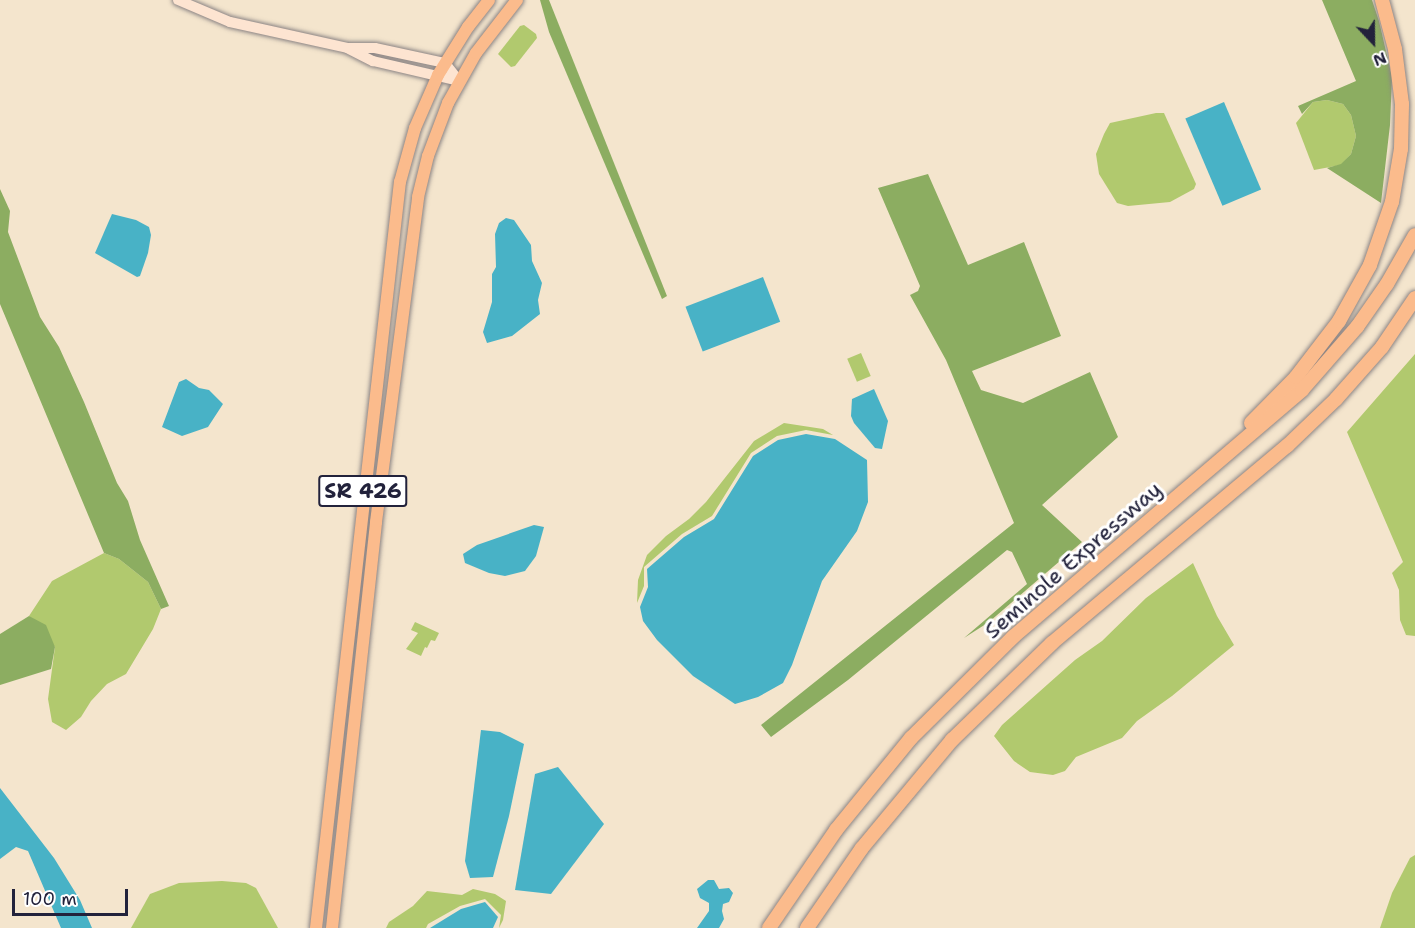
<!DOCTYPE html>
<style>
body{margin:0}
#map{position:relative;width:1415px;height:928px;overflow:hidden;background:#f4e5cd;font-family:"Shantell Sans",sans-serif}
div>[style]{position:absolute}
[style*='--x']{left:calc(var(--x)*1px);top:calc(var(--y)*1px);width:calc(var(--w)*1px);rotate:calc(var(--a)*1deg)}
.green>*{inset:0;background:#b1c96e;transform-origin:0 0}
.forest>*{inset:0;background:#8cad61}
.water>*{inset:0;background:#48b2c6;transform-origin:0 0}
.roads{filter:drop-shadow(0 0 2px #8b8484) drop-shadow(0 0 2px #8b8484)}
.secondary>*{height:10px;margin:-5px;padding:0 5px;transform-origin:5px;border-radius:5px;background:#fde4d1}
.primary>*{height:12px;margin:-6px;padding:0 6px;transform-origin:6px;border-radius:6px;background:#fbbb8c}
.motorway>*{height:14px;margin:-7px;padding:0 7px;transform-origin:7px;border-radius:7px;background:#fbbb8c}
span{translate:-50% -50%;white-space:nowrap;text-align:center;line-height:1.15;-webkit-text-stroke:6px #fff;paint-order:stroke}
.shield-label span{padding:2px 4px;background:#fff;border:2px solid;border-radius:4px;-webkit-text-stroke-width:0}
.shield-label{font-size:21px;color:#22223b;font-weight:700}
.street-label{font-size:22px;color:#22223b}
.north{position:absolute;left:1343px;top:12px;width:60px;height:60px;-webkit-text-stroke:4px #fff;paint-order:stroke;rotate:158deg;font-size:16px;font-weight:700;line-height:24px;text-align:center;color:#22223b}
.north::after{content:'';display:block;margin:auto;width:21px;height:27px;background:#22223b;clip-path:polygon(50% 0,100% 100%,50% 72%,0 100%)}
.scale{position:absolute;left:12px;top:889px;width:116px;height:27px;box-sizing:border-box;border:3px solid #22223b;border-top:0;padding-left:8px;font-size:18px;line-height:21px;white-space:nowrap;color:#22223b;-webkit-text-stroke:4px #fff;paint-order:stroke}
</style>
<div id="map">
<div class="green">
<div style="clip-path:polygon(524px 25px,536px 34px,537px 38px,515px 66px,511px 67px,498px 54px,520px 26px)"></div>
<div style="clip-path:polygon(1327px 100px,1343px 104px,1351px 115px,1356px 136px,1351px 154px,1341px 165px,1314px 170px,1296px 123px,1313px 102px)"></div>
<div style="clip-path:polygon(1156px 113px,1164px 113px,1196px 184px,1194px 189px,1170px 202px,1128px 206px,1117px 203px,1099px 174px,1096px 154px,1104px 134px,1110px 123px)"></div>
<div style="left:861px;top:353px;width:25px;height:15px;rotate:67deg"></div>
<div style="clip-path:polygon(1415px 354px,1415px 636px,1406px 635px,1400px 620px,1399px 590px,1392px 573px,1403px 562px,1347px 432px)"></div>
<div style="clip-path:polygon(784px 423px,823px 429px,833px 435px,806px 430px,777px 436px,751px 453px,712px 516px,682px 534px,644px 567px,644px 586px,637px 603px,638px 580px,647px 555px,666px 536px,689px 519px,706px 502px,754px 441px)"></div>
<div style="clip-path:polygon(104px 553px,119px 559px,148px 582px,161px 609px,153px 629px,126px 674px,107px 684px,91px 701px,81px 717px,66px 730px,52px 722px,48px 699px,55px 647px,29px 616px,52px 581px)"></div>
<div style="clip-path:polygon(1193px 563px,1217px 616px,1234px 645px,1172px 696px,1137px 721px,1122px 738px,1076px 757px,1065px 771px,1053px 775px,1030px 772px,1014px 761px,994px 736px,1002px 725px,1075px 660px,1102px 641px,1146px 598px)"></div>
<div style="clip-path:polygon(415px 622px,439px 633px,435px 641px,431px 640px,427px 648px,425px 647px,421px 656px,406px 649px,418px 633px,411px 630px)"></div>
<div style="clip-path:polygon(1415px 855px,1415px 928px,1380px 928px,1392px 893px,1410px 858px)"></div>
<div style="clip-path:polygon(222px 881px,246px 883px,256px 888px,278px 928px,131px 928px,150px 894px,179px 883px)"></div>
<div style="clip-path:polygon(473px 889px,495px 894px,506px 901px,503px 920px,499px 928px,501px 915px,485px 899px,460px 906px,428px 924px,426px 928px,386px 928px,389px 922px,413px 906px,427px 891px,462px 895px)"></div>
</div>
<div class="forest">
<div style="clip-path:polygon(540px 0,549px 0,667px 296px,662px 299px,549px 32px)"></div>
<div style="clip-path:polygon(1322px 0,1372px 0,1379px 21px,1392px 77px,1390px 125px,1381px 203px,1327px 168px,1341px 164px,1351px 154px,1356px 136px,1351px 115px,1343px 104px,1327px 100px,1313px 102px,1302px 114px,1298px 106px,1356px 81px)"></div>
<div style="clip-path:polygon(928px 174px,968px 265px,1024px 242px,1061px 336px,972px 371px,981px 390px,1023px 403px,1090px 372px,1118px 437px,1042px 505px,1082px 542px,989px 622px,964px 638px,1027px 584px,1012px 552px,1007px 550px,848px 680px,771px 737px,761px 725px,1014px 523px,946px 360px,910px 295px,918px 291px,920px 286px,878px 188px)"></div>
<div style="clip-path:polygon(0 189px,10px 211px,8px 232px,40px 317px,59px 347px,84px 402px,117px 483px,128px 501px,140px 540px,169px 606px,161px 609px,148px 582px,119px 559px,104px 553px,0 304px)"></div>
<div style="clip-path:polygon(29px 616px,46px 625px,55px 647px,51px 669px,0 685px,0 634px)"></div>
</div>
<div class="water">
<div style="left:1224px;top:102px;width:95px;height:42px;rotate:67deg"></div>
<div style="clip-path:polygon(112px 214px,136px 220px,149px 227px,151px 235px,148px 253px,140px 276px,137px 277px,95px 253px)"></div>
<div style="clip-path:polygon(506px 218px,514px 220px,531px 245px,532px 261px,542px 283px,538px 300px,540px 314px,512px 336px,487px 343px,483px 332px,492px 302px,492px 274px,496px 267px,495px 234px,499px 223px)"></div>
<div style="left:763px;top:277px;width:48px;height:83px;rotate:69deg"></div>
<div style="clip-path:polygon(186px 379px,199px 388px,209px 390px,223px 404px,208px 427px,182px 436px,162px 427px,179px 382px)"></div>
<div style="clip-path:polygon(874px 389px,888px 421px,882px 449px,875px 448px,854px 423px,851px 416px,852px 399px)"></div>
<div style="clip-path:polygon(806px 434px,835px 439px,867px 460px,868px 502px,857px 531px,822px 581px,792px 665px,783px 683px,758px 697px,735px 704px,693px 676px,657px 640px,643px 621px,640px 607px,648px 587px,647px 569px,684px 537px,714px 519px,753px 456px,778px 440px)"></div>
<div style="clip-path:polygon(534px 525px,544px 527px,536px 556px,525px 571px,505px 576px,489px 573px,465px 563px,463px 554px,477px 545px)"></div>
<div style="clip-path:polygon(481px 730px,500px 732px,524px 744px,509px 816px,493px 877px,470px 878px,465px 861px)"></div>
<div style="clip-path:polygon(558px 767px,604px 824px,551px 894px,515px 890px,535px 774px)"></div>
<div style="clip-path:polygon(0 788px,54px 858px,80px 900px,92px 928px,61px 928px,28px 851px,16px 847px,0 859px)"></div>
<div style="clip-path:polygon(708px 880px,714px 880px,719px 889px,729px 888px,733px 893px,729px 902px,723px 904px,722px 911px,724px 919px,719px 928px,697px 928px,709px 911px,709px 903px,700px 898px,697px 889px)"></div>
<div style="clip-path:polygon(485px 902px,498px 917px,493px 928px,430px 928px,461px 909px)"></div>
</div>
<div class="roads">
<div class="secondary">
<div style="--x:178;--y:0;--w:56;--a:22.9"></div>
<div style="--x:230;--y:22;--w:120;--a:12.5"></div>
<div style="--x:347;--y:48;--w:28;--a:0"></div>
<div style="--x:375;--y:48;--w:72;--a:12.1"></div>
<div style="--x:445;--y:63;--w:23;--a:52"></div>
<div style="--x:349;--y:49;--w:27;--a:27"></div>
<div style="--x:373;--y:61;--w:88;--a:13.1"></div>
</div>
<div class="primary">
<div style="--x:316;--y:928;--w:751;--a:-83.58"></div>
<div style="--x:400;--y:182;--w:56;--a:-74.5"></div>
<div style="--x:415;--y:128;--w:58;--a:-66.5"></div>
<div style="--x:438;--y:75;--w:57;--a:-58"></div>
<div style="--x:468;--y:27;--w:34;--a:-52"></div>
<div style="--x:332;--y:928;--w:408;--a:-83.8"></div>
<div style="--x:376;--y:522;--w:328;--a:-82.6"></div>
<div style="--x:418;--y:197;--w:42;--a:-76.3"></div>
<div style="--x:428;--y:156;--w:57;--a:-69.3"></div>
<div style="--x:448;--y:103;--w:57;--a:-60.8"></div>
<div style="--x:476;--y:53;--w:67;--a:-52.3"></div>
</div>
<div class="motorway">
<div style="--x:1251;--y:423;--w:64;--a:-45.6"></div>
<div style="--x:1296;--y:377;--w:71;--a:-52.5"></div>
<div style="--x:1339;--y:321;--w:64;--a:-61"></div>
<div style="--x:1370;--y:265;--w:67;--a:-70.8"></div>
<div style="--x:1392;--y:202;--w:54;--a:-80.4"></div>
<div style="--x:1401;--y:149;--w:45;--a:-88.7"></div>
<div style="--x:1402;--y:104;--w:55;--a:-97.3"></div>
<div style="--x:1395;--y:49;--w:51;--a:-104.9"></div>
<div style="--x:769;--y:928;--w:119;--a:-55.6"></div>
<div style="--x:836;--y:830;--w:119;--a:-50.8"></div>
<div style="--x:911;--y:738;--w:144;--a:-44.7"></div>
<div style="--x:1013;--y:637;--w:380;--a:-40.5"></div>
<div style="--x:1302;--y:390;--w:84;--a:-48.9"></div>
<div style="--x:1357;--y:327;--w:52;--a:-55.1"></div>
<div style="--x:1387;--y:284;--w:56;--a:-60.3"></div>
<div style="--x:807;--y:928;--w:97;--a:-55.5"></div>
<div style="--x:862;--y:848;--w:141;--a:-50.2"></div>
<div style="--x:952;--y:740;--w:139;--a:-44.1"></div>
<div style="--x:1052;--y:643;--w:307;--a:-40"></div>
<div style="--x:1287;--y:446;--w:68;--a:-43.8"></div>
<div style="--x:1336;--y:399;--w:69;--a:-48.5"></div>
<div style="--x:1382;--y:347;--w:59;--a:-56"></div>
</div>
</div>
<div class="shield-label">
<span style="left:363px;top:491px">SR 426</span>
</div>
<div class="street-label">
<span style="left:1073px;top:560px;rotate:-41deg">Seminole Expressway</span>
</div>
<div class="north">N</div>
<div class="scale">100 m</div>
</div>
